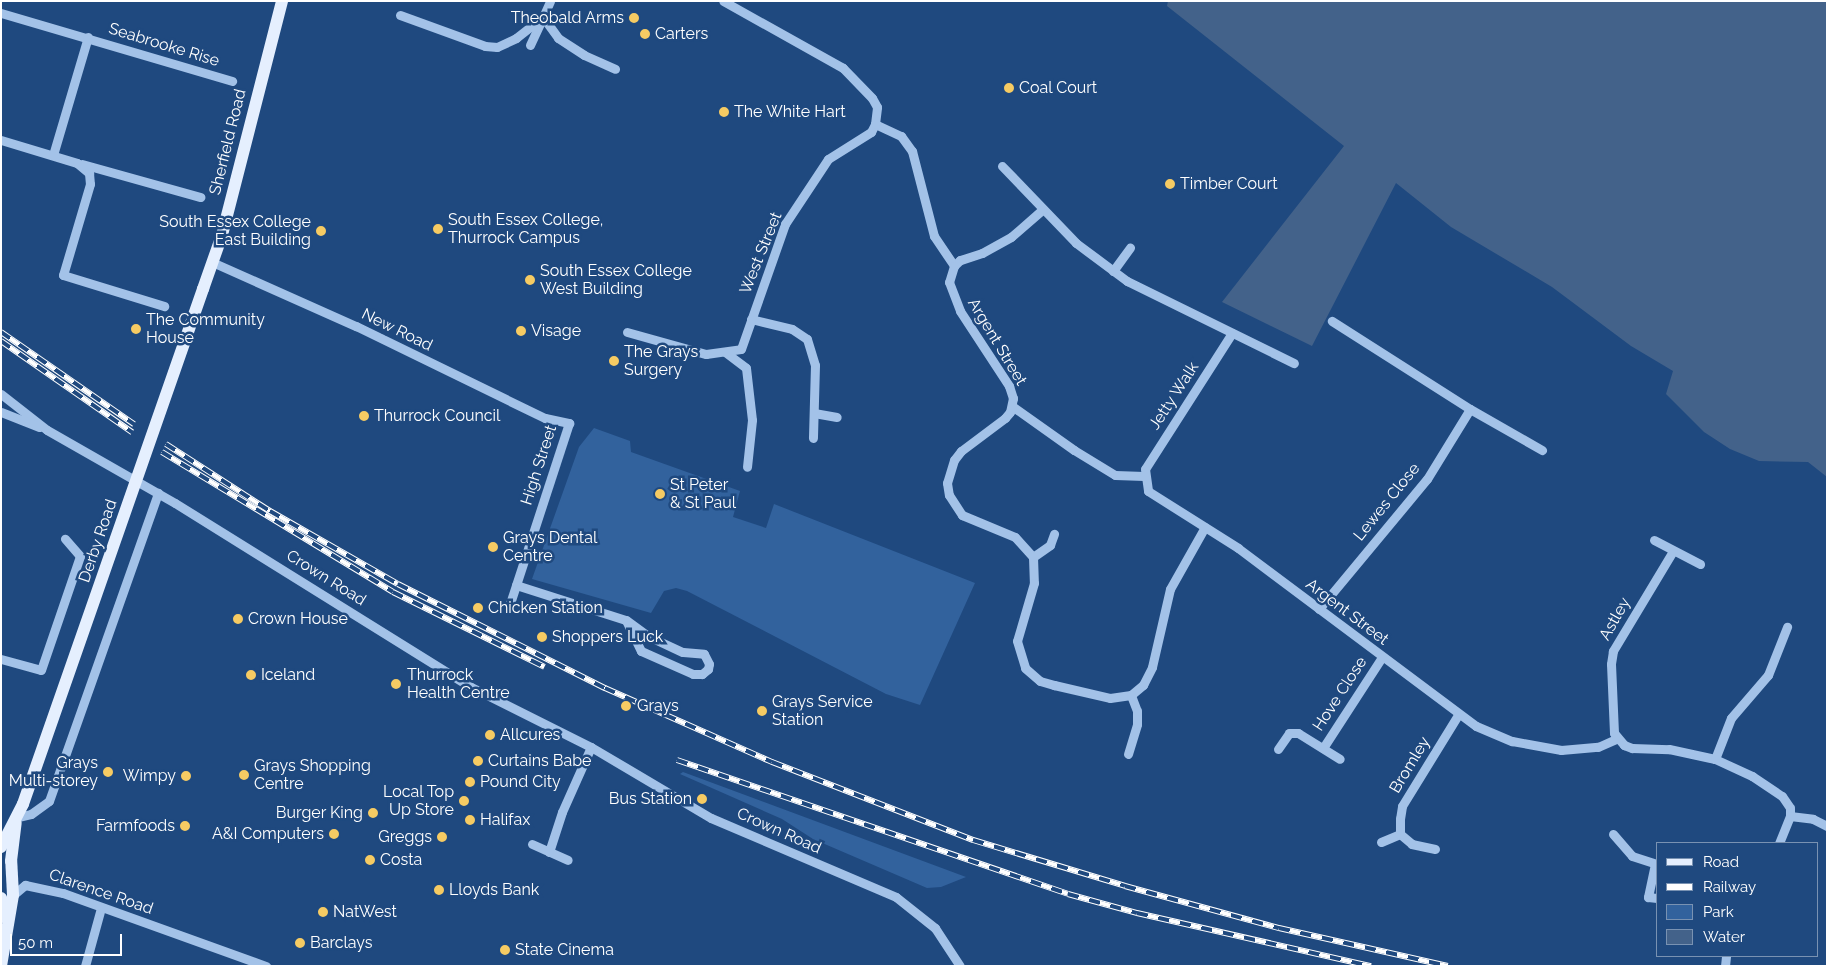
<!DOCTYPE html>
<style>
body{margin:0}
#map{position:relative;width:1828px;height:967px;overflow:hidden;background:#1f497f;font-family:Raleway,sans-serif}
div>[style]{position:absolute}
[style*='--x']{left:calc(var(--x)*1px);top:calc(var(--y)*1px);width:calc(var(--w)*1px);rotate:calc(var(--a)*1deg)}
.green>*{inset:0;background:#32629d}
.water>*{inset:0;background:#43628a}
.minor>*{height:9px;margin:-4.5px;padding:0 4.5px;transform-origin:4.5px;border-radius:4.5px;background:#a3c2e8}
.major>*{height:12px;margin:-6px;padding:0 6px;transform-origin:6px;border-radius:6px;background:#e5effe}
.rail>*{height:5.5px;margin-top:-2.75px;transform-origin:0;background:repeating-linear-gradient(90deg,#1f497f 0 11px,#fff 0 22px);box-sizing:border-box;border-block:1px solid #fff}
.major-bridge>*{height:12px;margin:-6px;padding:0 6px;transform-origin:6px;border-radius:6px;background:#e5effe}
.dots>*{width:14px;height:14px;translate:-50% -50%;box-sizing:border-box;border:2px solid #1f497f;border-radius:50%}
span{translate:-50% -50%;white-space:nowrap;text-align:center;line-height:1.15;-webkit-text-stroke:5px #1f497f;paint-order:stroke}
.poi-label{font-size:16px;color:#fff}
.right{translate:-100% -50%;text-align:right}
.left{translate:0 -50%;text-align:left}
.street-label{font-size:16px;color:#fff}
.frame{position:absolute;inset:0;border:2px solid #fff;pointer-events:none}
.legend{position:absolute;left:1656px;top:842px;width:162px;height:115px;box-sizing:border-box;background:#1f497f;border:1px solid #7992b2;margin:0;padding:6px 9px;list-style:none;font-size:15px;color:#fff}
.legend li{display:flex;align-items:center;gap:10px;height:25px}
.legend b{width:25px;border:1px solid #7992b2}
.scale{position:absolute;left:10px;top:934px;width:112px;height:22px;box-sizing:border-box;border:2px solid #fff;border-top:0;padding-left:6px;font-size:15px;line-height:18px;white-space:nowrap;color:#fff;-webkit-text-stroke:4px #1f497f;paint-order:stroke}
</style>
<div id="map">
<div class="green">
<div style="clip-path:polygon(594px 428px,630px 441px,631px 452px,740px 491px,733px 517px,766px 528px,774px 504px,975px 583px,920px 705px,886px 694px,687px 591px,676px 588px,664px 591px,651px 613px,532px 579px,579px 447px)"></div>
<div style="clip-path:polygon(683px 772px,966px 877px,941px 887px,927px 888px,813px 839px,782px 819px,680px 774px)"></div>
</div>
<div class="water">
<div style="clip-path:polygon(1168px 1px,1827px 1px,1827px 477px,1808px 462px,1759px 461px,1730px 449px,1704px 432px,1666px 394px,1673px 371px,1631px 346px,1552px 287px,1451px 227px,1396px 183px,1312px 346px,1222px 302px,1344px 146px,1167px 6px)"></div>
</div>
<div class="minor">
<div style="--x:1;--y:13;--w:241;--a:16.4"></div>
<div style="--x:400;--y:15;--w:90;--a:20"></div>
<div style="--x:485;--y:46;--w:12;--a:5"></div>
<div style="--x:497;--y:47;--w:21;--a:-25"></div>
<div style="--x:516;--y:38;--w:34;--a:-38"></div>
<div style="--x:543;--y:17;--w:17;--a:-66"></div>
<div style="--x:530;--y:45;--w:31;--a:-65"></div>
<div style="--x:543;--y:17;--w:26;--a:54"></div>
<div style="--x:558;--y:38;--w:31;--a:33"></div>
<div style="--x:584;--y:55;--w:34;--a:24"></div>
<div style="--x:875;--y:124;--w:29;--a:25"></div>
<div style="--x:901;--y:136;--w:19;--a:54"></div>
<div style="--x:912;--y:151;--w:88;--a:75.5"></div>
<div style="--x:934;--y:236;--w:36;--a:56"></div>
<div style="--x:1;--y:140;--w:79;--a:16.8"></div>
<div style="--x:77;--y:163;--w:16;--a:40"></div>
<div style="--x:89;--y:173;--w:11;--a:85"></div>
<div style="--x:90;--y:184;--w:95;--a:106.5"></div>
<div style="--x:63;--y:275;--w:106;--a:17.1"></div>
<div style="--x:53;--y:155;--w:123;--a:-73.5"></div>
<div style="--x:82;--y:164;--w:123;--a:15.6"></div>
<div style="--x:1002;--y:166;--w:107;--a:46.1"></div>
<div style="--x:1076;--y:243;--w:64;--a:36.7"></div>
<div style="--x:1127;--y:281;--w:186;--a:26.2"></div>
<div style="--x:1042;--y:210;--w:41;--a:138.9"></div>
<div style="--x:1011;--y:237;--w:33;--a:151"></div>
<div style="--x:982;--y:253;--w:23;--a:162"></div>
<div style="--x:960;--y:260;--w:8;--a:135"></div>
<div style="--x:954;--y:266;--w:17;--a:107"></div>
<div style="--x:949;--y:282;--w:31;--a:69"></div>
<div style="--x:960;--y:311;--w:90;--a:56.8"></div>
<div style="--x:1009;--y:386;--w:13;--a:72"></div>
<div style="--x:1013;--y:398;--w:14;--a:102"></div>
<div style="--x:1010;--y:412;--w:8;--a:130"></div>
<div style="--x:1005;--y:418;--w:55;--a:143.1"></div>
<div style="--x:961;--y:451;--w:11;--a:128"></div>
<div style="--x:954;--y:460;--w:24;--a:107"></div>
<div style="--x:947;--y:483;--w:12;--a:81"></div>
<div style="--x:949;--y:495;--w:24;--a:57"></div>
<div style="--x:962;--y:515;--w:57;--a:22.5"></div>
<div style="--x:1015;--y:537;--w:27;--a:48"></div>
<div style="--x:1033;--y:557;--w:26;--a:88"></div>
<div style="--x:1034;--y:583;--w:60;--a:106.3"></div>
<div style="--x:1017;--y:641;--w:28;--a:73"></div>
<div style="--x:1025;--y:668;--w:20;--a:41"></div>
<div style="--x:1040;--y:681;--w:15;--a:16"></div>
<div style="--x:1054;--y:685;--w:57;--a:13.1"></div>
<div style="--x:1110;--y:698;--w:21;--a:-8"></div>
<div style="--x:1131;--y:695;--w:16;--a:-40"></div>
<div style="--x:1143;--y:685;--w:20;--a:-63"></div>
<div style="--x:1152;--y:667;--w:80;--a:-77"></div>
<div style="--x:1170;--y:589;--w:71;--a:-60.6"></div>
<div style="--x:212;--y:262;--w:158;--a:24"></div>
<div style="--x:356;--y:326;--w:210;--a:26"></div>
<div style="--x:545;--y:418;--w:25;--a:12"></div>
<div style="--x:569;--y:423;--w:189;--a:108.1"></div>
<div style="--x:1113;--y:271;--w:29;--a:-54"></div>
<div style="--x:751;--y:319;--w:42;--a:13.7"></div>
<div style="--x:792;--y:329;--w:18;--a:34"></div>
<div style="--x:807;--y:339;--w:27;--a:73"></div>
<div style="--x:815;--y:365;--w:73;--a:91.6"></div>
<div style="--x:627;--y:332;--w:82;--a:15.6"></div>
<div style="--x:706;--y:354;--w:35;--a:-8"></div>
<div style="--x:741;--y:349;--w:133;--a:-70.6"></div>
<div style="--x:785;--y:224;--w:78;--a:-56.5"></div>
<div style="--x:828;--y:159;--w:51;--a:-32.1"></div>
<div style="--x:871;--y:132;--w:9;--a:-63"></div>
<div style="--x:875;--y:124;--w:17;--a:-83"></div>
<div style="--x:877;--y:107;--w:10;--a:-119"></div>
<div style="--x:872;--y:98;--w:42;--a:-134"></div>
<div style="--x:843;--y:68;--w:137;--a:-150.8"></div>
<div style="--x:1232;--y:333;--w:161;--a:122.6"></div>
<div style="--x:1145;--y:469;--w:22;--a:82"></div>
<div style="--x:1148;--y:491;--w:107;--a:32.3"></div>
<div style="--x:1238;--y:548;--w:297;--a:36.8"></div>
<div style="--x:1476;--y:726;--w:39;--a:23"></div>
<div style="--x:1512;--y:741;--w:50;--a:10.4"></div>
<div style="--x:1561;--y:750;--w:37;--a:-5"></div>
<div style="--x:1598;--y:747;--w:20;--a:-24"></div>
<div style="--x:725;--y:352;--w:26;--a:37"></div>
<div style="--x:746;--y:368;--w:52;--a:83.4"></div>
<div style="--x:752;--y:420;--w:47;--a:96.1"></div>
<div style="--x:1;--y:394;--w:58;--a:38"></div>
<div style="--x:47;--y:430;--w:147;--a:29.7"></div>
<div style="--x:175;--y:503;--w:349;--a:31.9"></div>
<div style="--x:471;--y:687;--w:134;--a:26.6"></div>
<div style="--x:591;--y:747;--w:139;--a:30.6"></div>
<div style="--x:711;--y:818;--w:201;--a:23.1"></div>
<div style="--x:896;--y:897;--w:50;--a:38.5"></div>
<div style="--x:935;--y:928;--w:45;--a:56.7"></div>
<div style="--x:1012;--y:406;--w:76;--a:35.4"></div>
<div style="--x:1074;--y:450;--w:48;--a:31.4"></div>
<div style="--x:1115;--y:475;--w:29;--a:2"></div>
<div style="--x:1470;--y:409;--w:83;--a:29.7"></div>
<div style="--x:1;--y:412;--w:41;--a:21.5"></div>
<div style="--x:814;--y:413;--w:23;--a:10"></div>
<div style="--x:1654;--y:540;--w:52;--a:27.6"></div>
<div style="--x:1673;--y:551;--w:117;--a:121"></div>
<div style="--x:1613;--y:651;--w:13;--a:99"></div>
<div style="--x:1611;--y:664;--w:69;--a:87.5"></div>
<div style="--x:1614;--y:733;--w:16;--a:50"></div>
<div style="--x:1624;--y:745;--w:9;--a:21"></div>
<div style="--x:1632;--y:748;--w:37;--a:2"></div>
<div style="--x:1669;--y:749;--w:47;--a:12.3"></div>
<div style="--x:1715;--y:759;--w:41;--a:24.7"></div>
<div style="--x:1752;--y:776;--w:36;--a:34"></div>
<div style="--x:1782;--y:796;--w:14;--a:56"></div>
<div style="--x:1790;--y:808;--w:8;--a:90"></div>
<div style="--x:1790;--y:816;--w:29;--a:112"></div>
<div style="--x:1033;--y:557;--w:21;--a:-35"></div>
<div style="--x:1050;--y:545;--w:12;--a:-70"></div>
<div style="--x:516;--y:585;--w:115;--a:17.7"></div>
<div style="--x:626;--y:620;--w:27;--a:36"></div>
<div style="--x:648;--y:636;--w:38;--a:25"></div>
<div style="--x:683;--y:652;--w:21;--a:5"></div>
<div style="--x:704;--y:654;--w:11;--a:63"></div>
<div style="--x:709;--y:664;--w:5;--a:101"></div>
<div style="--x:708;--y:669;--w:8;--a:140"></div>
<div style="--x:702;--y:674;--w:9;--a:180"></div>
<div style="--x:693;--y:674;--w:57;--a:-156.1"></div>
<div style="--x:641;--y:651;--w:34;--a:-116"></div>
<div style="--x:1319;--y:609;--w:169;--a:-50.3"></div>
<div style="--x:1427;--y:479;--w:82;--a:-58.4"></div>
<div style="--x:1470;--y:409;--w:164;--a:-147.5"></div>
<div style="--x:1;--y:659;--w:41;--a:15.4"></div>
<div style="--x:41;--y:670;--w:120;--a:-71.1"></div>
<div style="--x:80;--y:556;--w:23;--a:-131"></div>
<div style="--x:1323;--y:748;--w:108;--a:-57"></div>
<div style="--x:1278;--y:749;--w:19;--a:-55"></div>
<div style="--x:1289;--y:733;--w:9;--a:0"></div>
<div style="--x:1298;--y:733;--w:49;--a:31.8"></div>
<div style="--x:1128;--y:754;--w:31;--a:-73"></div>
<div style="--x:1137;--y:724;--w:13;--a:-90"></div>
<div style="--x:1137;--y:711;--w:17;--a:-111"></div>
<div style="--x:1715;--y:759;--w:44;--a:-68.7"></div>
<div style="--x:1731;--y:718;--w:57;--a:-49.3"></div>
<div style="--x:1768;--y:675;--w:52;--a:-68.4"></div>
<div style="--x:1790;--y:816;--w:23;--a:7"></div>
<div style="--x:1813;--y:819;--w:16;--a:27"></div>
<div style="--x:18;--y:817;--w:13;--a:-13"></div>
<div style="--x:31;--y:814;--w:22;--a:-36"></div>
<div style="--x:49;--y:801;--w:327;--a:-70.5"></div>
<div style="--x:1613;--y:834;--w:29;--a:49"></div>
<div style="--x:1632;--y:856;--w:26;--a:18"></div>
<div style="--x:1381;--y:842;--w:21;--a:-23"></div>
<div style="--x:532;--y:844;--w:39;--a:24"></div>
<div style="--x:1435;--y:849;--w:24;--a:-168"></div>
<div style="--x:1412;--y:844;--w:16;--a:-140"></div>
<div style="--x:1400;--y:834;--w:15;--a:-90"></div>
<div style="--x:1400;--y:819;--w:13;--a:-81"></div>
<div style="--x:1402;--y:806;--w:107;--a:-58.4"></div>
<div style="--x:549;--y:852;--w:42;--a:-72"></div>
<div style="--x:562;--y:812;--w:71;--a:-66"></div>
<div style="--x:1655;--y:864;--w:34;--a:102"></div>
<div style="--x:1648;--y:897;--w:9;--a:6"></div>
<div style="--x:13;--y:895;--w:16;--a:-40"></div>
<div style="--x:25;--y:885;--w:39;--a:12"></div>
<div style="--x:63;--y:893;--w:216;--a:19.8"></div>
<div style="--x:85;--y:966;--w:60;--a:-74.6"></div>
<div style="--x:1725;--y:966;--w:10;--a:-84"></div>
</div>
<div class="major">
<div style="--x:203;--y:289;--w:57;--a:-70.6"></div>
<div style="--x:222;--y:235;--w:242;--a:-75.6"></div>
<div style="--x:1;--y:847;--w:48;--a:-62.9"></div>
<div style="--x:1;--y:898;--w:22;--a:74"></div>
<div style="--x:1;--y:966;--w:72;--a:-80.4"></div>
<div style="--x:13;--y:895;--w:34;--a:-93"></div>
<div style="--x:11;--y:861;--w:38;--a:-83"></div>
</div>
<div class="rail">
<div style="--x:1;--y:332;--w:162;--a:34.7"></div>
<div style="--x:1;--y:341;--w:160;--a:34.8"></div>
<div style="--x:166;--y:444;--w:124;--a:32.8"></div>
<div style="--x:270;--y:511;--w:147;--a:29.7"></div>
<div style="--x:398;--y:584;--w:232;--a:26.7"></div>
<div style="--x:605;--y:688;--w:183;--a:23.9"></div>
<div style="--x:772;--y:762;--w:216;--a:21.2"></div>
<div style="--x:973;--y:840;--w:159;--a:16.8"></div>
<div style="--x:1125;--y:886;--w:160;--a:15.3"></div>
<div style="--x:1279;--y:928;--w:173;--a:12.7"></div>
<div style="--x:162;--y:452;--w:270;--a:31.2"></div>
<div style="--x:393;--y:592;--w:169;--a:26.3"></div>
<div style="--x:677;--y:760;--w:413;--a:18.9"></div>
<div style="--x:1068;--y:894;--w:72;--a:15.4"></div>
<div style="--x:1137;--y:913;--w:240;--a:12.8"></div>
</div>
<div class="major-bridge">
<div style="--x:23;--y:804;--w:546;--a:-70.73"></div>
</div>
<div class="dots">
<div style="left:634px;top:18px;background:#f6cb63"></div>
<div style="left:645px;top:34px;background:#f6cb63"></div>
<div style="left:1009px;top:88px;background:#f6cb63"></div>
<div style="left:724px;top:112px;background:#f6cb63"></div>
<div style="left:1170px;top:184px;background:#f6cb63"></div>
<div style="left:438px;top:229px;background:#f6cb63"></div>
<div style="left:321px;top:231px;background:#f6cb63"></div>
<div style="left:530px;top:280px;background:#f6cb63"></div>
<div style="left:136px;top:329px;background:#f6cb63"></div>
<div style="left:521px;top:331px;background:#f6cb63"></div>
<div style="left:614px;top:361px;background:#f6cb63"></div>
<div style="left:364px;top:416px;background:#f6cb63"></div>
<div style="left:660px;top:494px;background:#f6cb63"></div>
<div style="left:493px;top:547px;background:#f6cb63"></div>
<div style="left:478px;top:608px;background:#f6cb63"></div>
<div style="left:238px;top:619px;background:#f6cb63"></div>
<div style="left:542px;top:637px;background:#f6cb63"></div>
<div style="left:251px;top:675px;background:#f6cb63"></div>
<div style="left:396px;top:684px;background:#f6cb63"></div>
<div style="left:626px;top:706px;background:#f6cb63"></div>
<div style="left:762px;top:711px;background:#f6cb63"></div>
<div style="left:490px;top:735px;background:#f6cb63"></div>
<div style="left:478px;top:761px;background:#f6cb63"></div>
<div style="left:108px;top:772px;background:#f6cb63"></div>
<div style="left:244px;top:775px;background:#f6cb63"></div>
<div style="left:186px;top:776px;background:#f6cb63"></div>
<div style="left:470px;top:782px;background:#f6cb63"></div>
<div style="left:702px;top:799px;background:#f6cb63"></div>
<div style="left:464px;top:801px;background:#f6cb63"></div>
<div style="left:373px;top:813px;background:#f6cb63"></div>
<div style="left:470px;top:820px;background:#f6cb63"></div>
<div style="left:185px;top:826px;background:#f6cb63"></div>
<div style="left:334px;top:834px;background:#f6cb63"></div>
<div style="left:442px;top:837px;background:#f6cb63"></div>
<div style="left:370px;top:860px;background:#f6cb63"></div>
<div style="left:439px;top:890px;background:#f6cb63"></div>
<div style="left:323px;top:912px;background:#f6cb63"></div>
<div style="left:300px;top:943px;background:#f6cb63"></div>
<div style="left:505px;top:950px;background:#f6cb63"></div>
</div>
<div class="poi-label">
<span class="right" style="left:624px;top:18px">Theobald Arms</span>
<span class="left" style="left:655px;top:34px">Carters</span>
<span class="left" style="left:1019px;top:88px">Coal Court</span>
<span class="left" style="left:734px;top:112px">The White Hart</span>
<span class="left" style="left:1180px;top:184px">Timber Court</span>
<span class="left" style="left:448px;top:229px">South Essex College,<br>Thurrock Campus</span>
<span class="right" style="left:311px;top:231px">South Essex College<br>East Building</span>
<span class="left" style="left:540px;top:280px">South Essex College<br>West Building</span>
<span class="left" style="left:146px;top:329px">The Community<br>House</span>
<span class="left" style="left:531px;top:331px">Visage</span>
<span class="left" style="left:624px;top:361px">The Grays<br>Surgery</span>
<span class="left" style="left:374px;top:416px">Thurrock Council</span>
<span class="left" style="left:670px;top:494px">St Peter<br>&amp; St Paul</span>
<span class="left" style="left:503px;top:547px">Grays Dental<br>Centre</span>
<span class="left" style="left:488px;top:608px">Chicken Station</span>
<span class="left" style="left:248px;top:619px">Crown House</span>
<span class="left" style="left:552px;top:637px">Shoppers Luck</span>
<span class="left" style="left:261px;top:675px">Iceland</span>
<span class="left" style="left:407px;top:684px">Thurrock<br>Health Centre</span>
<span class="left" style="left:772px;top:711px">Grays Service<br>Station</span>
<span class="left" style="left:637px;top:706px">Grays</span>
<span class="left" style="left:500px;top:735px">Allcures</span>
<span class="left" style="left:488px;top:761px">Curtains Babe</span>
<span class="right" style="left:98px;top:772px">Grays<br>Multi-storey</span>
<span class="left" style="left:254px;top:775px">Grays Shopping<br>Centre</span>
<span class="right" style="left:176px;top:776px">Wimpy</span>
<span class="left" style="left:480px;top:782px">Pound City</span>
<span class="right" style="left:454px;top:801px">Local Top<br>Up Store</span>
<span class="right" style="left:692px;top:799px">Bus Station</span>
<span class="right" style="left:363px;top:813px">Burger King</span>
<span class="left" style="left:480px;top:820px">Halifax</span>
<span class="right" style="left:175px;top:826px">Farmfoods</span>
<span class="right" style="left:324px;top:834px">A&amp;I Computers</span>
<span class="right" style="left:432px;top:837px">Greggs</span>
<span class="left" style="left:380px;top:860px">Costa</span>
<span class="left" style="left:449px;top:890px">Lloyds Bank</span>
<span class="left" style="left:333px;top:912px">NatWest</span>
<span class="left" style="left:310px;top:943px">Barclays</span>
<span class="left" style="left:515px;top:950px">State Cinema</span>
</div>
<div class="street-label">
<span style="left:164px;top:45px;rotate:17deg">Seabrooke Rise</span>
<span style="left:228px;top:142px;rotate:-76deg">Sherfield Road</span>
<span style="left:761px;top:253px;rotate:-68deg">West Street</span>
<span style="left:397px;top:330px;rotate:26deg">New Road</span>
<span style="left:997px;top:342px;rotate:59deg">Argent Street</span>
<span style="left:1174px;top:396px;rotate:-57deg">Jetty Walk</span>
<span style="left:539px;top:465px;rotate:-72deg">High Street</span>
<span style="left:1387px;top:502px;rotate:-51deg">Lewes Close</span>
<span style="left:98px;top:541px;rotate:-71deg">Derby Road</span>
<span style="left:326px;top:578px;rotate:32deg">Crown Road</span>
<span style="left:1347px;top:612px;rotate:37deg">Argent Street</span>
<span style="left:1615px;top:619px;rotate:-61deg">Astley</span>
<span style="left:1340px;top:694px;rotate:-57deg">Hove Close</span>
<span style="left:1410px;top:765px;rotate:-59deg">Bromley</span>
<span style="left:779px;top:831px;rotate:24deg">Crown Road</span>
<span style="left:101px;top:892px;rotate:19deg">Clarence Road</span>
</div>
<div class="frame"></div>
<ul class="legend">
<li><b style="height:6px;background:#e5effe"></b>Road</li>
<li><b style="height:6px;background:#fff"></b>Railway</li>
<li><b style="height:14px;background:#32629d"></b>Park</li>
<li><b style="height:14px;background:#43628a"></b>Water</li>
</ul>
<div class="scale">50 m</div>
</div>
